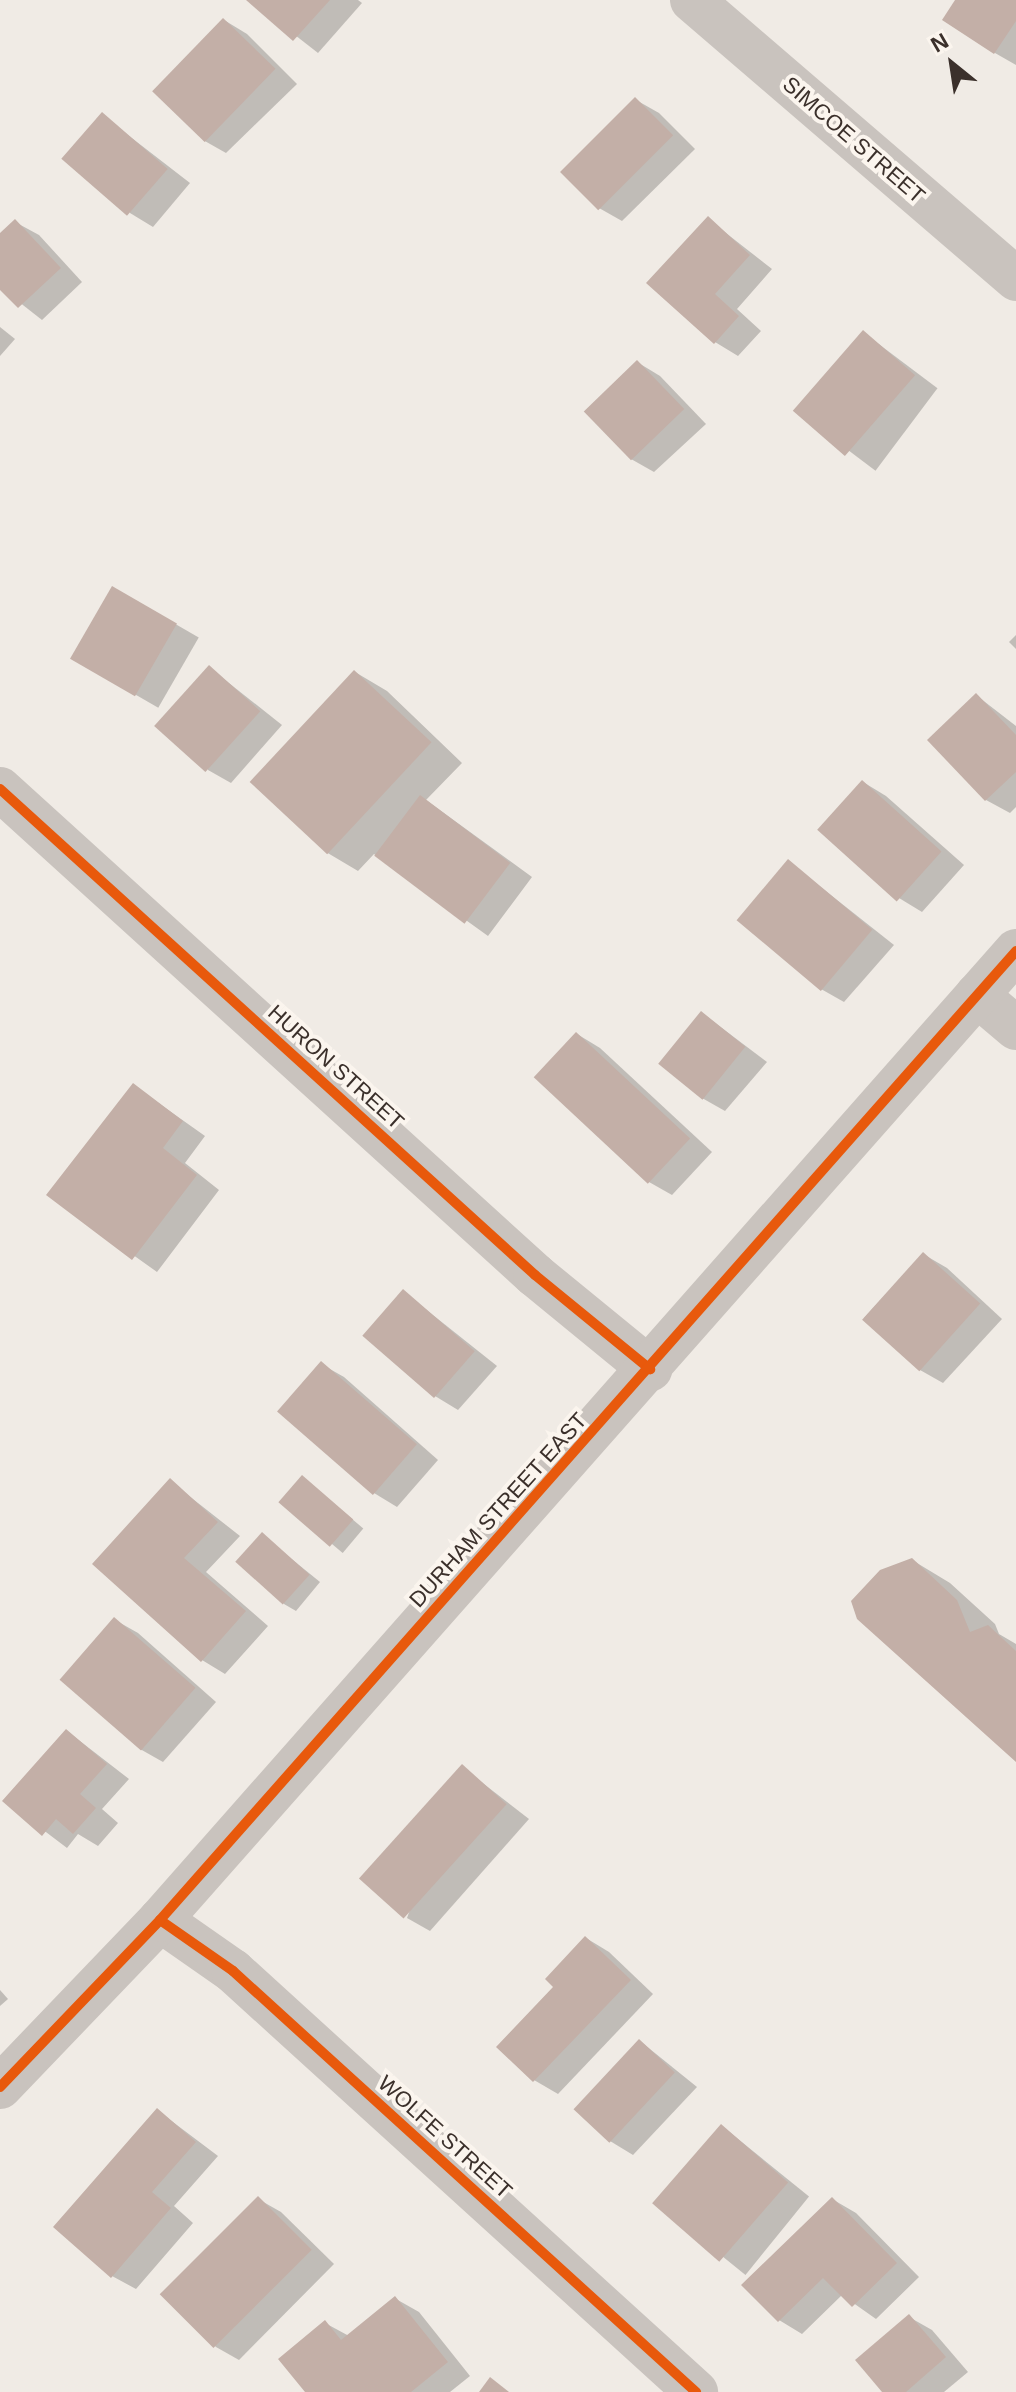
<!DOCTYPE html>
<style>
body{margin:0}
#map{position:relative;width:1016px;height:2392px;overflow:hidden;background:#f0ebe5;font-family:Arial,sans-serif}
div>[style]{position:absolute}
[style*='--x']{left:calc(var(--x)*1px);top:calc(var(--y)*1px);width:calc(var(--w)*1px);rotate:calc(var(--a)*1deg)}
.shadow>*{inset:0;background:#0003;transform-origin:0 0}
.building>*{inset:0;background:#c3afa7;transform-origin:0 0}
.street>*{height:44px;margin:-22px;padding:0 22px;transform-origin:22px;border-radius:22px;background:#c9c3be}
.cycleway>*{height:10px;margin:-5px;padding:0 5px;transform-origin:5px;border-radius:5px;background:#e8590c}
span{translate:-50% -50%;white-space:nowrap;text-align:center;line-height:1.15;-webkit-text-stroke:8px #fbf5ee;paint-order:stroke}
.street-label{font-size:22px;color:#3b302b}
.north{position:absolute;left:912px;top:24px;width:80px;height:80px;-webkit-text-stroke:6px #fbf5ee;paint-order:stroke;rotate:330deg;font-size:22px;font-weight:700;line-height:32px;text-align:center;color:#3b302b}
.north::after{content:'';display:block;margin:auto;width:28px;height:36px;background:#3b302b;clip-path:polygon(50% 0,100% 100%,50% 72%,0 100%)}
</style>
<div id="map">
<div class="shadow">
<div style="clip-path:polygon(250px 0,358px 0,362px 3px,318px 53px)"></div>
<div style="clip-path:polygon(958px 0,1016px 0,1016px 65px,995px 53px)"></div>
<div style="clip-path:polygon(224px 20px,247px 34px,297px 84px,226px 153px,203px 140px)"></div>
<div style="clip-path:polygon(636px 100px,659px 113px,695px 149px,622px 221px,599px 208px)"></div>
<div style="clip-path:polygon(102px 115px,190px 183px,153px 227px,130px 213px)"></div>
<div style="clip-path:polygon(708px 219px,772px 269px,737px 309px,761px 331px,738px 356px,715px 342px)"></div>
<div style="clip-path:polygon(15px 222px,39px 235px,82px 282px,42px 320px,0 287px,0 236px)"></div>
<div style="clip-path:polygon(0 327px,15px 339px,0 356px)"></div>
<div style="left:864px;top:333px;width:92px;height:103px;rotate:37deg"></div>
<div style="clip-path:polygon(637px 362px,660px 376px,706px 424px,654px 472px,631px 459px,586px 411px)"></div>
<div style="left:113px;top:588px;width:99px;height:81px;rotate:30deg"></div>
<div style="clip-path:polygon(1016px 635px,1016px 649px,1009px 642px)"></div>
<div style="clip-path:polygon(210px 668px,282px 725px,231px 783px,208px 770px)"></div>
<div style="clip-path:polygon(355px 672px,387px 691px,462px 763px,426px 800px,532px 877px,488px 936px,374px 854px,358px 871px,326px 852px)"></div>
<div style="clip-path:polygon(976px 695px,1016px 726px,1016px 807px,1010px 813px,986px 800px,930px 740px)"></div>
<div style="clip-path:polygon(863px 782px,886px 796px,964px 865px,922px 912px,899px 898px,821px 830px)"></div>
<div style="clip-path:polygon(789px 862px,894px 945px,844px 1002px,821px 989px)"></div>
<div style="clip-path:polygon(702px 1013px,767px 1062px,725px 1111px,702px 1098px)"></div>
<div style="clip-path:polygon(577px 1034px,600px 1048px,712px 1152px,672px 1195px,649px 1182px)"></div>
<div style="clip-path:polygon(133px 1085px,205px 1136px,185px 1163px,219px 1190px,157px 1272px,49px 1195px)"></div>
<div style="clip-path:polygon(923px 1254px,947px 1268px,1002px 1319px,943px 1383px,920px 1370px,864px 1318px)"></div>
<div style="clip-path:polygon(404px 1292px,497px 1366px,458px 1410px,435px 1396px)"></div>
<div style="clip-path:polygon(321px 1364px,344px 1377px,438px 1460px,397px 1507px,374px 1493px)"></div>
<div style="left:302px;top:1477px;width:80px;height:32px;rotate:40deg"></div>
<div style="clip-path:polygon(170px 1481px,240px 1536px,206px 1572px,268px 1626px,225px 1674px,202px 1660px)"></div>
<div style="clip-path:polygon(262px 1535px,320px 1582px,296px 1611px,284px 1604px)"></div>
<div style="clip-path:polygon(912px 1560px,950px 1583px,995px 1624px,999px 1634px,1016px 1644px,1016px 1759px)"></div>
<div style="clip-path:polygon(115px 1620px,138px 1633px,216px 1702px,163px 1762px,140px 1749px)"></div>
<div style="clip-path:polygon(67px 1731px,129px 1779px,102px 1809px,118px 1823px,98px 1846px,78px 1834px,67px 1848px,5px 1801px)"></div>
<div style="clip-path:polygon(462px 1767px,529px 1819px,430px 1931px,407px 1918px)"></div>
<div style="clip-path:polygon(586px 1938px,609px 1952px,653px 1994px,558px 2094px,534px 2080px,556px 1987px)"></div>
<div style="clip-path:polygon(0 1990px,8px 1999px,0 2006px)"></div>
<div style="clip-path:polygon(640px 2041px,697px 2087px,633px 2155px,610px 2141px)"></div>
<div style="clip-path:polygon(157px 2110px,218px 2156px,174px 2206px,193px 2223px,136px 2289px,112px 2276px)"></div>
<div style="left:722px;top:2126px;width:112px;height:101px;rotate:39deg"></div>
<div style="clip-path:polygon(258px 2199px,281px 2212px,334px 2264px,239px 2360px,216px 2347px,163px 2295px)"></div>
<div style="clip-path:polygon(832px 2199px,856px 2213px,919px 2277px,876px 2319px,842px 2295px,802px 2334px,779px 2320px)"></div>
<div style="clip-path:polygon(396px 2299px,419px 2312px,470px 2376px,450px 2392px,308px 2392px,325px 2323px,349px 2336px)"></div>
<div style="clip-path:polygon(909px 2317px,932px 2330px,968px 2372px,944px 2392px,885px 2392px)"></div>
</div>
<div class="building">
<div style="clip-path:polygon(246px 0,330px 0,293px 41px)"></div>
<div style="clip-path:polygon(955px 0,1016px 0,1016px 21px,994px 54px,942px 20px)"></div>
<div style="left:223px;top:18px;width:73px;height:102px;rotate:44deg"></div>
<div style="left:635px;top:97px;width:54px;height:106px;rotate:45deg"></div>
<div style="left:102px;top:112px;width:87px;height:62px;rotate:41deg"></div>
<div style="clip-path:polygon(708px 216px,750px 255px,715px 294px,739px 316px,714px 344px,646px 283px)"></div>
<div style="clip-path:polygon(15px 219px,61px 268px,18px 308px,0 290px,0 233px)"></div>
<div style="left:863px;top:330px;width:69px;height:107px;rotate:41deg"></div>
<div style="left:637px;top:360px;width:68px;height:74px;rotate:46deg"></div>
<div style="left:112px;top:586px;width:75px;height:84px;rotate:30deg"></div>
<div style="left:209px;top:665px;width:69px;height:82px;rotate:42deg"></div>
<div style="left:354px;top:670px;width:106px;height:153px;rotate:43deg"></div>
<div style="clip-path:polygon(976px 693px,1016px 735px,1016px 772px,985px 801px,927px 740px)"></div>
<div style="left:862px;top:780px;width:107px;height:67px;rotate:42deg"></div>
<div style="left:420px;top:795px;width:113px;height:76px;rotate:37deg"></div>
<div style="left:788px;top:859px;width:110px;height:80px;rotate:40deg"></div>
<div style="left:701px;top:1011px;width:57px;height:68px;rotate:39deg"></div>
<div style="left:576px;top:1032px;width:156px;height:62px;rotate:43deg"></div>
<div style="clip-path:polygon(133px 1083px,183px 1121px,163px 1148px,197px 1175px,132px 1260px,46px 1195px)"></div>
<div style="left:923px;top:1252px;width:77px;height:91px;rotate:42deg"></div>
<div style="left:403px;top:1289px;width:95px;height:62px;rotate:41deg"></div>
<div style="left:321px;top:1361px;width:127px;height:67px;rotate:41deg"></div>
<div style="left:302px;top:1475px;width:68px;height:36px;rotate:41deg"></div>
<div style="clip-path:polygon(170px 1478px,218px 1522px,184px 1558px,246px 1611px,201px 1662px,92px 1564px)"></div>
<div style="left:262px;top:1532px;width:64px;height:40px;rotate:42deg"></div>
<div style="clip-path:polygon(912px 1558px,957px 1600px,970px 1632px,988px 1625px,1016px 1651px,1016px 1762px,857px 1619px,851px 1601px,880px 1570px)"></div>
<div style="left:114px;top:1617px;width:108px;height:83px;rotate:41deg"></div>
<div style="clip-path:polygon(66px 1729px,107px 1764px,80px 1794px,96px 1808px,73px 1834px,56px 1819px,42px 1836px,2px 1801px)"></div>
<div style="left:462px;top:1764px;width:60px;height:154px;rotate:42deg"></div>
<div style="clip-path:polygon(585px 1936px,631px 1980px,533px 2082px,496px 2047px,553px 1987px,545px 1979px)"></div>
<div style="left:639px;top:2039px;width:49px;height:96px;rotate:43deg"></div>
<div style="clip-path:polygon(157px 2108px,196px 2142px,152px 2192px,171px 2208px,111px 2278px,53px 2227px)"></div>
<div style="left:721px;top:2124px;width:89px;height:105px;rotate:41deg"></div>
<div style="left:258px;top:2196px;width:76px;height:139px;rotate:45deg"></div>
<div style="clip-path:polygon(832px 2197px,897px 2263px,852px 2307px,823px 2278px,778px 2322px,741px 2285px)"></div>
<div style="clip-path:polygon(395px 2296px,448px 2362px,411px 2392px,305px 2392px,278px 2359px,325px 2320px,341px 2340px)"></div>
<div style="clip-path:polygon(909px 2314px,946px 2357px,906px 2392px,882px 2392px,855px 2360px)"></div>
<div style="clip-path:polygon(490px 2377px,509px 2392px,479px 2392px)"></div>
</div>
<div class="street">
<div style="--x:692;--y:0;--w:428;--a:40.7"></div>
<div style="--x:0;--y:789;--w:723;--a:42.25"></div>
<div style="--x:535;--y:1275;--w:149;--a:39.3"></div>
<div style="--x:977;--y:995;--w:51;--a:40.2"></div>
<div style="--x:160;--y:1920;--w:89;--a:34.9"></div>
<div style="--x:233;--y:1971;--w:626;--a:42.28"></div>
<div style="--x:0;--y:2087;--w:231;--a:-46.2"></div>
<div style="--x:160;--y:1920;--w:1293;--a:-48.54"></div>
</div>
<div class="cycleway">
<div style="--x:0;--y:789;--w:723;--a:42.25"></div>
<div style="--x:535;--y:1275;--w:149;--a:39.3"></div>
<div style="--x:160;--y:1920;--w:89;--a:34.9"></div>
<div style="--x:233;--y:1971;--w:626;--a:42.28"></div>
<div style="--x:0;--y:2087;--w:231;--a:-46.2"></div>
<div style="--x:160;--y:1920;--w:1293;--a:-48.54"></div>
</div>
<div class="street-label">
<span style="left:854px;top:140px;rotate:41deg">SIMCOE STREET</span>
<span style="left:336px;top:1067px;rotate:42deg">HURON STREET</span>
<span style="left:498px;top:1510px;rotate:-48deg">DURHAM STREET EAST</span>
<span style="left:445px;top:2137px;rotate:42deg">WOLFE STREET</span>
</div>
<div class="north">N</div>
</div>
